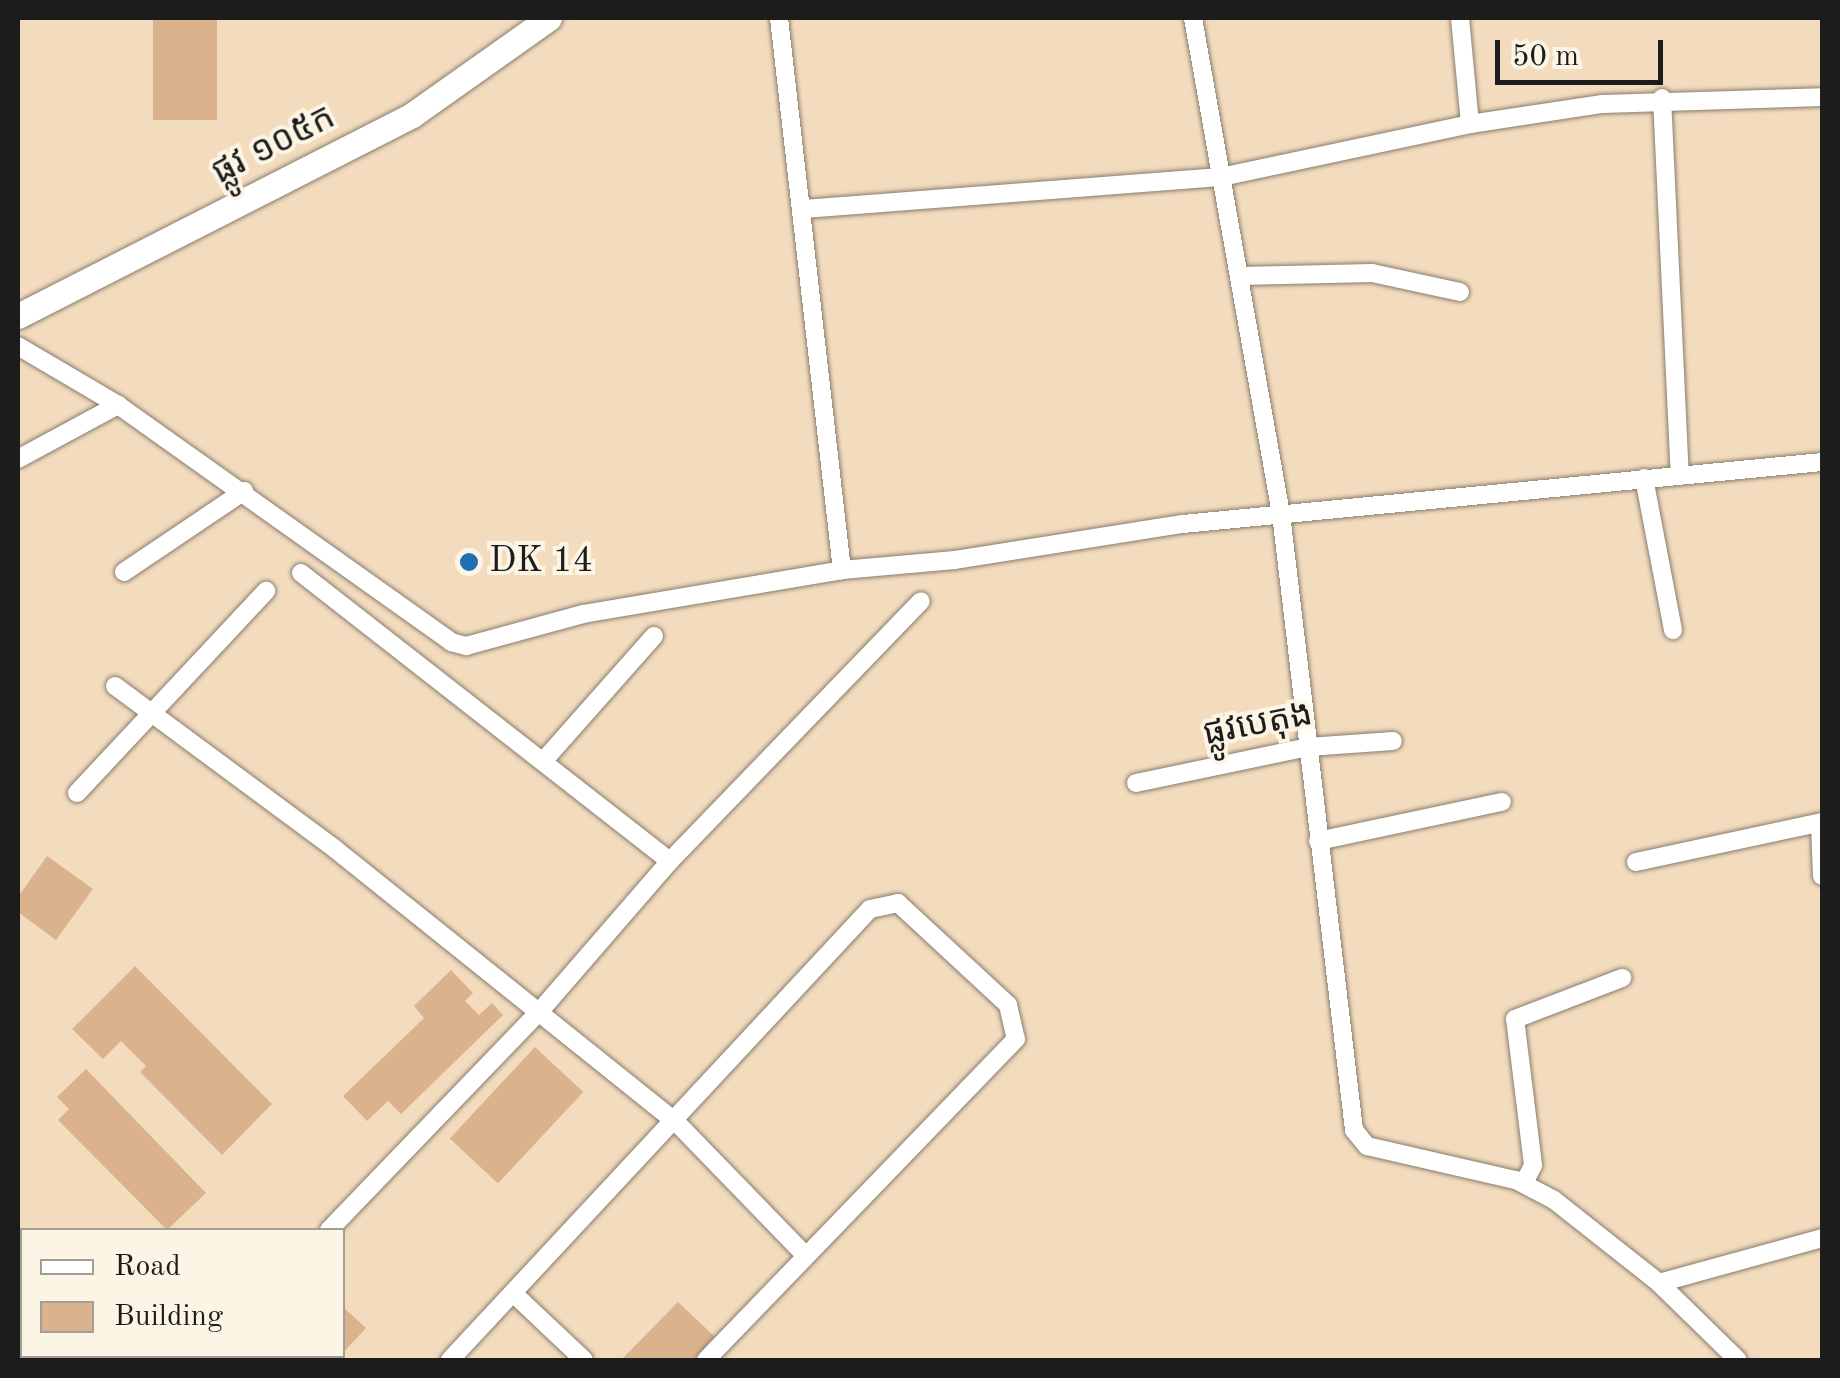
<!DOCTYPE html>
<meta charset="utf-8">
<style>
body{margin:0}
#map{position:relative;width:1840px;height:1378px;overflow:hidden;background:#f3dcbe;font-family:"Old Standard TT","Noto Sans Khmer",serif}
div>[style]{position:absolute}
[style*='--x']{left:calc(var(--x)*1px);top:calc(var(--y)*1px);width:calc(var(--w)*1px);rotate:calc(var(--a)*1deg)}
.building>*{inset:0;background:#dbb28e;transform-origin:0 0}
.roads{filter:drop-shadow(0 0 2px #887c6d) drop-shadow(0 0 2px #887c6d)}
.minor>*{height:18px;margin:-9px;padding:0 9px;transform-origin:9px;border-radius:9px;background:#fff}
.secondary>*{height:25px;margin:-12.5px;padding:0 12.5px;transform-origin:12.5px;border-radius:12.5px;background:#fff}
.trunk>*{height:30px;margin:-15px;padding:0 15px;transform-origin:15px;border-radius:15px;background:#fff}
.dots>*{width:28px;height:28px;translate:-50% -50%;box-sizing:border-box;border:5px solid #fcf5e5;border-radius:50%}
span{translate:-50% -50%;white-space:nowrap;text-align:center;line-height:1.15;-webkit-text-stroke:8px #fcf5e5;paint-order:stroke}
.street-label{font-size:35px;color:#1c1c1c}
.poi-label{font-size:35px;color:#1c1c1c}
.left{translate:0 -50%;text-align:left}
.frame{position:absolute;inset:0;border:20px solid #1c1c1c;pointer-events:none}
.legend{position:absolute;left:20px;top:1228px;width:325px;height:130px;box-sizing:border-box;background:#fcf5e5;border:2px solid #a29e95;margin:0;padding:12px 18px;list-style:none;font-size:30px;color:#1c1c1c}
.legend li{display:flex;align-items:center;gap:20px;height:50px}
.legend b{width:50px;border:2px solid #a29e95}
.scale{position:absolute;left:1495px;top:40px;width:168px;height:45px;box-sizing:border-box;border:5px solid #1c1c1c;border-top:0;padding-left:12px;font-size:30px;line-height:35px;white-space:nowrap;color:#1c1c1c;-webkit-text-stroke:8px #fcf5e5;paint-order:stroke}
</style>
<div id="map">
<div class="building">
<div style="left:153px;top:18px;width:64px;height:102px"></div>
<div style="clip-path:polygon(47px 856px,93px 889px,56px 940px,18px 912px,18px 897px)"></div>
<div style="clip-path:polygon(135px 966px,272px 1104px,222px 1155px,140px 1072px,146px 1066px,121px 1041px,103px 1059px,72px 1029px)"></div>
<div style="clip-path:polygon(451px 970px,473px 993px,465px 1001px,479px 1015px,492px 1003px,503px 1015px,401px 1114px,388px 1101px,367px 1121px,343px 1096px,424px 1018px,414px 1006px)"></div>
<div style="left:535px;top:1047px;width:66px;height:125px;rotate:43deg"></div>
<div style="clip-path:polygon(86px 1069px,206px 1193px,167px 1230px,58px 1120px,69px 1109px,57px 1097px)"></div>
<div style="clip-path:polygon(678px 1302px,715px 1337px,693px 1360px,621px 1360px)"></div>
<div style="clip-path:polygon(342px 1306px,366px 1328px,342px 1354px)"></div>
<div style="clip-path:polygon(244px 1356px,341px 1356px,239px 1360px)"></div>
</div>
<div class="roads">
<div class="minor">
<div style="--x:779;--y:18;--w:556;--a:83.49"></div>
<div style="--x:1193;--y:18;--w:504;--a:79.94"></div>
<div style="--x:1281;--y:514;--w:620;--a:83.24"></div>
<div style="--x:1354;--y:1130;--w:21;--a:51"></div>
<div style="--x:1367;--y:1146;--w:153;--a:12.9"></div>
<div style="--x:1516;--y:1180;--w:43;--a:27.8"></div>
<div style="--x:1554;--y:1200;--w:134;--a:38.3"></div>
<div style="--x:1659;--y:1283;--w:110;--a:44.3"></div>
<div style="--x:1460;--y:18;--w:106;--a:84.6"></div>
<div style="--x:1662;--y:98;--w:377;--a:87.3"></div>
<div style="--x:803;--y:209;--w:419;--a:-4.4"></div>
<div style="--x:1221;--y:177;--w:255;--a:-12"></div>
<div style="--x:1470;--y:124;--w:134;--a:-8.6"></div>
<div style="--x:1603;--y:104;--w:219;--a:-1.8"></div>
<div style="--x:1239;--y:276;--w:133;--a:-1.3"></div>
<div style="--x:1372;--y:273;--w:90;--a:12.2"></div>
<div style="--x:18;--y:346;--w:116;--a:30.5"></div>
<div style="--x:118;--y:405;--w:409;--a:35.4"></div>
<div style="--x:451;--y:642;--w:16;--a:15"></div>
<div style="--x:466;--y:646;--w:121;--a:-15.3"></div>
<div style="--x:583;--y:614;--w:263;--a:-9.6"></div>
<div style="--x:842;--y:570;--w:113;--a:-5.1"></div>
<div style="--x:955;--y:560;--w:231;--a:-9"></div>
<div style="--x:1183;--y:524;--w:642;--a:-5.54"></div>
<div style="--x:18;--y:459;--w:114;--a:-28.4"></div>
<div style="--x:1644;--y:478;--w:155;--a:79.2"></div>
<div style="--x:124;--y:572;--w:145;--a:-34"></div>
<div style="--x:301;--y:573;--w:468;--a:38"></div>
<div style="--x:115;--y:686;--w:274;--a:36.5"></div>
<div style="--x:335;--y:849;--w:438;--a:38.7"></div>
<div style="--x:677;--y:1123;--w:184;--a:45.9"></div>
<div style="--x:546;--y:758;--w:163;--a:-48.5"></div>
<div style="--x:1136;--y:783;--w:176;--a:-11.8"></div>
<div style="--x:1308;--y:747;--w:85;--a:-4"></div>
<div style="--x:77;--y:793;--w:277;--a:-46.9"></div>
<div style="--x:1820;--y:824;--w:52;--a:87.8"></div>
<div style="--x:1318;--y:841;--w:188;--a:-12"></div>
<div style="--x:1636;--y:862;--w:190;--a:-12.1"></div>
<div style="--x:1524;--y:1183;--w:20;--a:-63"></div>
<div style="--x:1533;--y:1165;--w:147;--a:-97"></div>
<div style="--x:1515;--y:1019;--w:115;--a:-21"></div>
<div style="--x:329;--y:1230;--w:304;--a:-46.1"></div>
<div style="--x:540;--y:1011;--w:198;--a:-49.1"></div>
<div style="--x:670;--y:861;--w:361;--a:-46"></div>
<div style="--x:1659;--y:1283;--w:169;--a:-15.4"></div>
<div style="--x:514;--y:1294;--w:96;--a:43.3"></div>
<div style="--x:203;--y:1360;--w:7;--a:-34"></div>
<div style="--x:450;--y:1360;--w:616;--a:-47.04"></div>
<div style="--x:870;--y:909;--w:29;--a:-12"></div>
<div style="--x:898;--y:903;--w:150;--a:42.8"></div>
<div style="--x:1008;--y:1005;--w:35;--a:77"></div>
<div style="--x:1016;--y:1039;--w:446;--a:134"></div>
</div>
<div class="secondary">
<div style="--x:18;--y:316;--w:442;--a:-27"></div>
<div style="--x:412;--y:115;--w:168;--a:-35.3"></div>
</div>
<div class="trunk">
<div style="--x:18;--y:1282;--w:6;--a:45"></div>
<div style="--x:97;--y:1356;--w:6;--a:39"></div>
</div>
</div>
<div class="dots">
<div style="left:469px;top:562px;background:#1f6fb2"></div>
</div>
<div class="street-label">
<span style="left:274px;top:146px;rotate:-27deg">ផ្លូវ ១០៥ក</span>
<span style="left:1258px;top:725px;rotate:-11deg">ផ្លូវបេតុង</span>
</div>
<div class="poi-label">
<span class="left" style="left:489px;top:562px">DK 14</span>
</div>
<div class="frame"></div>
<ul class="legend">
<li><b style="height:12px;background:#fff"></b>Road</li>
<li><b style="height:28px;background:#dbb28e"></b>Building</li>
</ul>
<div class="scale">50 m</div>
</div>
